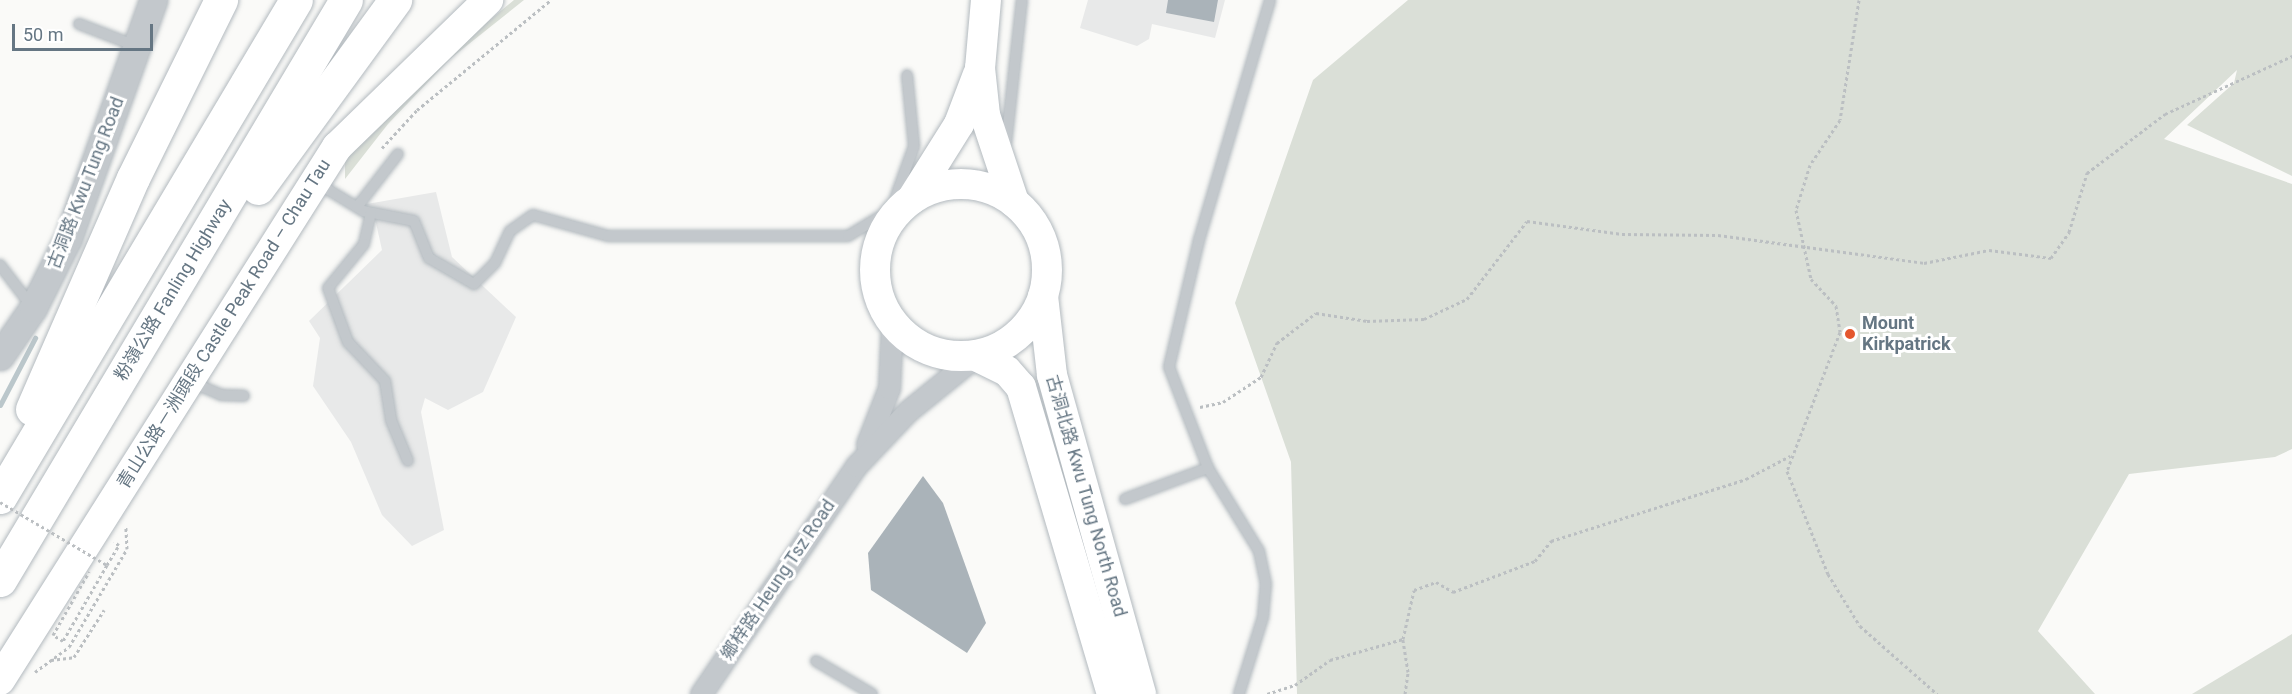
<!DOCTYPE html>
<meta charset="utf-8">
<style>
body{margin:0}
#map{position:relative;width:2292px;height:694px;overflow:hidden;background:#fafaf8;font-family:Roboto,"Noto Sans SC",sans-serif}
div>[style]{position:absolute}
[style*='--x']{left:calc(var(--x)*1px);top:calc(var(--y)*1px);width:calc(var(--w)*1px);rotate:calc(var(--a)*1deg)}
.built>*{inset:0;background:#e8e9e9}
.green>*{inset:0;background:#dadfd7}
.stream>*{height:5px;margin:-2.5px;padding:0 2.5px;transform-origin:2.5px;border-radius:2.5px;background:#bbc7cb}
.building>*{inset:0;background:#aab3b9}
.path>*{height:3px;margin-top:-1.5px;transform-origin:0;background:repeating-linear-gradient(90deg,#bbbfc2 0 3px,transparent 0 6px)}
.roads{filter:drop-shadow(0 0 2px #b3babf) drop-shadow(0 0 2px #b3babf)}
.service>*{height:10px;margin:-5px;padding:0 5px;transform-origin:5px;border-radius:5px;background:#c3c8cc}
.minor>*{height:21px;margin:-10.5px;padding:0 10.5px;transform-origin:10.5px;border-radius:10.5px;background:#c3c8cc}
.tertiary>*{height:27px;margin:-13.5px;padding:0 13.5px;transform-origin:13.5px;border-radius:13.5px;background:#c3c8cc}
.secondary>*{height:30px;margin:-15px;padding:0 15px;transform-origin:15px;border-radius:15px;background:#fff}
.secondary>.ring{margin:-15px;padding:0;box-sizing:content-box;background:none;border:30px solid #fff;border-radius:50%}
.motorway>*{height:33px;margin:-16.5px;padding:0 16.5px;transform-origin:16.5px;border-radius:16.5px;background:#fff}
.path-bridge>*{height:3px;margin-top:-1.5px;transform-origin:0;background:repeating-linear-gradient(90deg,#bbbfc2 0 3px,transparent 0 6px)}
.dots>*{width:16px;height:16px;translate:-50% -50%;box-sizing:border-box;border:3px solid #fff;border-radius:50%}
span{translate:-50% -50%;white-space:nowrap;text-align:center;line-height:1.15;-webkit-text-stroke:6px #fff;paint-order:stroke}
.street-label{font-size:18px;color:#657683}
.poi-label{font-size:18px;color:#657683;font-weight:700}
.left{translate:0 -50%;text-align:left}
.scale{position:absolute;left:12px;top:24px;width:141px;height:27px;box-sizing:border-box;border:3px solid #657683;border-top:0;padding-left:8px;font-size:18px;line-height:21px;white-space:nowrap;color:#657683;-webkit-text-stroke:4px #fff;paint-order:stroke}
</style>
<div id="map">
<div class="built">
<div style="clip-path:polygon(1088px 0,1225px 0,1215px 38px,1152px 24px,1149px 39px,1137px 46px,1080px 28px)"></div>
<div style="clip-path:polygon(436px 192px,452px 257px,516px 317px,483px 392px,448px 410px,425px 398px,421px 412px,444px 530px,412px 546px,382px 515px,351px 442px,313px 386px,320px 338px,309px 321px,382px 250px,374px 214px,361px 205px)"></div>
</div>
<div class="green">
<div style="clip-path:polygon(514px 0,524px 0,450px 59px,388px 124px,345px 179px,345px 162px,366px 134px,421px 77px)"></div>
<div style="clip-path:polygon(1408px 0,2292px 0,2292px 176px,2187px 125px,2234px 83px,2237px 70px,2164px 139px,2292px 184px,2292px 449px,2275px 457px,2129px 474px,2038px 631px,2095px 694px,1297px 694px,1291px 462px,1235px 303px,1313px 80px)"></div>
<div style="clip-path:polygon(2292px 634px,2292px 694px,2192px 694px)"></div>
</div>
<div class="stream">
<div style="--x:0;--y:405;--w:76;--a:-62.4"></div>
</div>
<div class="building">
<div style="clip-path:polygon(1168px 0,1218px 0,1214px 22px,1166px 13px)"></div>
<div style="clip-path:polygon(923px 476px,943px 503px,986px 623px,967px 653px,871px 590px,868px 553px)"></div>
</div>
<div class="path">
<div style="--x:1859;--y:0;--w:121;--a:99"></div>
<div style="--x:1840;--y:120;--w:54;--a:123.7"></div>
<div style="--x:1810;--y:165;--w:47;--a:107.3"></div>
<div style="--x:1796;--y:210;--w:71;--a:77.7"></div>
<div style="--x:1811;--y:279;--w:37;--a:47"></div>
<div style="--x:1836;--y:306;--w:26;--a:81"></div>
<div style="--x:1840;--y:332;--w:149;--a:110.9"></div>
<div style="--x:1787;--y:471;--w:111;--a:68.3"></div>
<div style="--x:1828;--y:574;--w:61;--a:58.4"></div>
<div style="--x:1860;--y:626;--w:103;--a:41.4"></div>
<div style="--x:382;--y:148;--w:52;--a:-47.4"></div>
<div style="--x:417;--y:110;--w:173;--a:-39.4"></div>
<div style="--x:1200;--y:407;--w:24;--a:-12"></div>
<div style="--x:1223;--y:402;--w:45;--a:-33.3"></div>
<div style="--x:1261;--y:377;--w:38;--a:-65"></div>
<div style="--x:1277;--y:343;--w:49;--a:-37.6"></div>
<div style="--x:1316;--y:313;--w:52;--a:8.9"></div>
<div style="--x:1367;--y:321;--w:57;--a:-2"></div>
<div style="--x:1424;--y:319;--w:47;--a:-24.9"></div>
<div style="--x:1467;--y:299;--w:98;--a:-52.4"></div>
<div style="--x:1527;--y:221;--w:96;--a:7.8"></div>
<div style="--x:1622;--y:234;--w:96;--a:0.6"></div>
<div style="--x:1718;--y:235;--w:208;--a:7.7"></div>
<div style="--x:1924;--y:263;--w:66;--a:-11.3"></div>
<div style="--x:1989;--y:250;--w:63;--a:7.4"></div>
<div style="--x:2051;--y:258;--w:32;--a:-55"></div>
<div style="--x:2069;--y:232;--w:62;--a:-73"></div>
<div style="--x:2087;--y:173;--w:98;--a:-37.1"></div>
<div style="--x:2165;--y:114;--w:140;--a:-24.5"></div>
<div style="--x:107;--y:565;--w:23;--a:-59"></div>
<div style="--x:119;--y:545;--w:6;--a:-149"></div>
<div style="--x:51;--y:660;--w:23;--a:-7"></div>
<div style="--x:74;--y:657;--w:56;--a:-57.4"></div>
<div style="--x:35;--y:672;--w:42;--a:-36.3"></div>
<div style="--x:69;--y:647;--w:114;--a:-59.4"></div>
<div style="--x:127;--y:549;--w:22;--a:-93"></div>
<div style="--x:1267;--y:694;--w:29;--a:-18"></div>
<div style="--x:1295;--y:685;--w:43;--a:-35.5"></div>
<div style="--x:1330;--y:660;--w:76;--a:-16"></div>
<div style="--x:1405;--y:694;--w:22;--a:-82"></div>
<div style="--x:1408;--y:672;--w:33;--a:-99"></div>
<div style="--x:1403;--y:639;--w:50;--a:-77.3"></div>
<div style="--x:1414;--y:590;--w:23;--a:-20"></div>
<div style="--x:1436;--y:582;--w:20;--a:30"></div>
<div style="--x:1453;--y:592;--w:88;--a:-20.7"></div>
<div style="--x:1535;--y:561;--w:26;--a:-51"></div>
<div style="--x:1551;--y:541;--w:205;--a:-17.6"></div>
<div style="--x:1746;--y:479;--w:50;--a:-27.6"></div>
</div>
<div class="roads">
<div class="service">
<div style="--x:79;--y:24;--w:61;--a:21.1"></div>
<div style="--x:1006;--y:144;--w:145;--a:-83.7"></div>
<div style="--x:317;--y:183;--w:54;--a:31.3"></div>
<div style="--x:363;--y:211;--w:52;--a:11.1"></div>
<div style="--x:414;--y:221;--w:40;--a:68"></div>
<div style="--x:429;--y:258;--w:52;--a:30"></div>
<div style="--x:474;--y:284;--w:30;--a:-45"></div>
<div style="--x:495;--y:263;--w:35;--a:-65"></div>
<div style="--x:510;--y:231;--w:28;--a:-35"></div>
<div style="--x:533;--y:215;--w:78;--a:15.6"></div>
<div style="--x:608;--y:236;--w:240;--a:0"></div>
<div style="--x:848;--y:236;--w:50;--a:-31.2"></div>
<div style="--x:891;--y:210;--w:68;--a:-70.2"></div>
<div style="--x:914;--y:146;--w:71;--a:-95.6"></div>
<div style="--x:357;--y:207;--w:67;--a:-52.3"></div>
<div style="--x:371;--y:213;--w:32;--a:103"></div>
<div style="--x:364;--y:244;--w:57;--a:129.3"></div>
<div style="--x:328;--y:288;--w:58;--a:69.7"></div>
<div style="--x:348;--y:342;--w:54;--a:46.5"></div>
<div style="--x:385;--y:381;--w:39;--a:81"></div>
<div style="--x:391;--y:420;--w:44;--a:67.5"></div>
<div style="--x:0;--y:265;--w:54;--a:52.5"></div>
<div style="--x:191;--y:382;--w:33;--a:23"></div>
<div style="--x:221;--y:395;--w:23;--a:2"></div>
<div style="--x:1125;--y:499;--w:89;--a:-20.5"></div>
<div style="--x:816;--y:661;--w:65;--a:30.5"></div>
<div style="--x:1239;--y:694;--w:81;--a:-72.7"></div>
<div style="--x:1263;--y:617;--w:33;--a:-85"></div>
<div style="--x:1266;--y:584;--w:34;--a:-102"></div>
<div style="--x:1259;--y:551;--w:97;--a:-121.6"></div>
<div style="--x:1208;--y:468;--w:108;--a:-111.1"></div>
<div style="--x:1169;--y:367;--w:130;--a:-76.7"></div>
<div style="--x:1199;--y:240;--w:250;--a:-73.5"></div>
</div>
<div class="minor">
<div style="--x:867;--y:444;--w:60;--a:-68.6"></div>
<div style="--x:889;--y:388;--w:65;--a:-87.4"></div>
<div style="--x:701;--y:694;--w:276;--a:-55.8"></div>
<div style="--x:856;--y:466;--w:76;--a:-46.6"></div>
<div style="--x:908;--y:411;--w:87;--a:-39"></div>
</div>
<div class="tertiary">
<div style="--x:0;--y:356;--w:58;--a:-55.5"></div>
<div style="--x:33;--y:308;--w:78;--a:-63.4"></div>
<div style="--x:68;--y:238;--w:253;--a:-70.3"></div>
</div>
<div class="secondary">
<div style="--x:986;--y:0;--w:68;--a:95"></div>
<div style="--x:980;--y:68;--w:47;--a:83.9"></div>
<div style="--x:985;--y:115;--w:92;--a:71.6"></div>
<div class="ring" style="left:875px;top:184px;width:142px;height:142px"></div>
<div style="--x:912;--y:199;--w:89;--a:-57.9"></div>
<div style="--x:959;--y:124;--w:53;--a:-69.2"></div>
<div style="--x:1043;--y:296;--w:80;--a:83.5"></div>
<div style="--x:1052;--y:375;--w:331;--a:74.4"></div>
<div style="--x:976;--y:356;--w:34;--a:26"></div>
<div style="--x:1007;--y:371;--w:21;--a:49"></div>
<div style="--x:1021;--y:387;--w:320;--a:73.5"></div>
<div style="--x:0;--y:680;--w:631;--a:-57.7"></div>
<div style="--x:337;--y:147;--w:211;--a:-44.2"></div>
</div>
<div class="motorway">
<div style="--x:258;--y:188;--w:233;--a:-53.9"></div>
<div style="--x:32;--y:409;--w:252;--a:-66.4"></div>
<div style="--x:133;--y:178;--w:199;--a:-63.7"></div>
<div style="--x:0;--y:497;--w:578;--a:-59.22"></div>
<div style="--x:0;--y:580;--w:675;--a:-59.18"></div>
</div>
</div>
<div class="path-bridge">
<div style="--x:0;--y:502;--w:124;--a:30.5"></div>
<div style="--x:107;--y:565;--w:88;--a:120.1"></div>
<div style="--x:63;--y:641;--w:12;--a:-149"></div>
<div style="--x:53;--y:635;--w:73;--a:-60.3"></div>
</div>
<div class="dots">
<div style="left:1850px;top:334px;background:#e4572e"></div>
</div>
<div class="street-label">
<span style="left:86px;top:183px;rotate:-69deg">古洞路 Kwu Tung Road</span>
<span style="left:173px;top:290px;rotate:-59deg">粉嶺公路 Fanling Highway</span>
<span style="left:224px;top:324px;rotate:-58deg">青山公路－洲頭段 Castle Peak Road – Chau Tau</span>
<span style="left:1086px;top:496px;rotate:74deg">古洞北路 Kwu Tung North Road</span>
<span style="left:778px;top:580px;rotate:-56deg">鄉梓路 Heung Tsz Road</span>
</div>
<div class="poi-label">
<span class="left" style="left:1862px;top:334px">Mount<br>Kirkpatrick</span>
</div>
<div class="scale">50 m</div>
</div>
